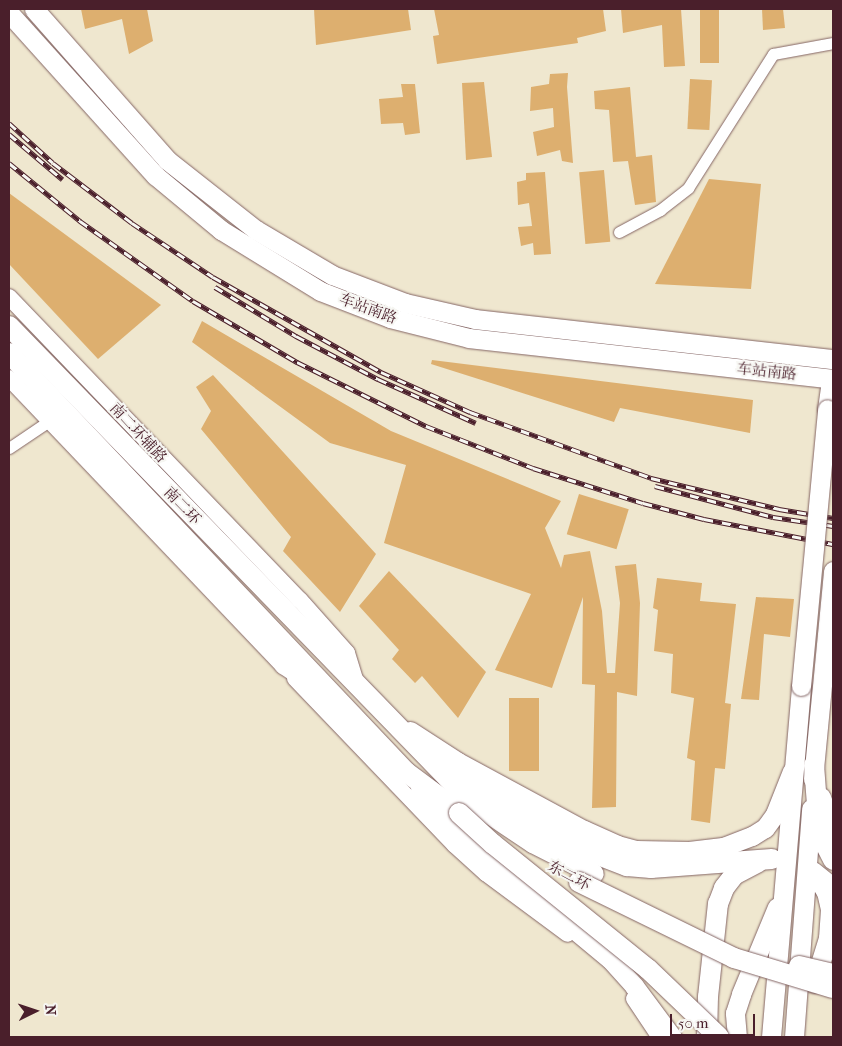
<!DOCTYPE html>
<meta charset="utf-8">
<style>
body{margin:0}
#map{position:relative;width:842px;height:1046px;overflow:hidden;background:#efe7cf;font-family:"IM FELL French Canon","Noto Serif SC",serif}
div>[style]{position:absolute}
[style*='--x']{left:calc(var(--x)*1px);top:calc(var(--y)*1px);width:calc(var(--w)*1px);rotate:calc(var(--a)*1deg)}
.building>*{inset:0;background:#ddaf6f;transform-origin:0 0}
.roads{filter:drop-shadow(0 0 1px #846564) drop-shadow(0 0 1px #846564)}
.minor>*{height:11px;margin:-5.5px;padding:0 5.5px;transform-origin:5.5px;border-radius:5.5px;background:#fff}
.tertiary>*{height:15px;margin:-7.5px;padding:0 7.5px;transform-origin:7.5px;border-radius:7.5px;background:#fff}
.secondary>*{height:16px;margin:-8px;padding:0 8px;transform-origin:8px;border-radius:8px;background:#fff}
.primary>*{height:19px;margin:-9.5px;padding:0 9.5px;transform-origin:9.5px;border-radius:9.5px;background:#fff}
.trunk>*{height:20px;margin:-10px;padding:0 10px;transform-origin:10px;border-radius:10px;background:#fff}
.rail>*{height:5px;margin-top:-2.5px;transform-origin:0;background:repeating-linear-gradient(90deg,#f6f6f2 0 9px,#4a1f2b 0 18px);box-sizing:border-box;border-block:1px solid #4a1f2b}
.bridges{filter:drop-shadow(0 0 1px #846564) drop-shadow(0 0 1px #846564)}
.primary-bridge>*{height:19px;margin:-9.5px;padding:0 9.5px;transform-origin:9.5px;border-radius:9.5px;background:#fff}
.trunk-bridge>*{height:20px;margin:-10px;padding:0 10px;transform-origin:10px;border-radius:10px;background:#fff}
span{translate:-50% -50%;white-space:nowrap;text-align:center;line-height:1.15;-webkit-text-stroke:4px #f6f6f2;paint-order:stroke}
.street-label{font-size:15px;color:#4a1f2b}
.frame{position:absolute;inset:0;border:10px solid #4a1f2b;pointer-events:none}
.north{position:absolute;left:10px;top:986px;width:50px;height:50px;-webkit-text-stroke:4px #f6f6f2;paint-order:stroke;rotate:86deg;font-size:14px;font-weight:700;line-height:20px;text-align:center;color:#4a1f2b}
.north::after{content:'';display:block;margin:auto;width:18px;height:22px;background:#4a1f2b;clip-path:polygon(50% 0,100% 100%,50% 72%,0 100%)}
.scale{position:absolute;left:670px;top:1014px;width:85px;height:22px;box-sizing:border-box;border:2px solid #4a1f2b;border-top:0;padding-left:6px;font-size:15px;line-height:18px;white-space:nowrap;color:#4a1f2b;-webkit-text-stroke:4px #f6f6f2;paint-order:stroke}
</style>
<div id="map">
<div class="building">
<div style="clip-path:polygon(81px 9px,147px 9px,153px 41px,129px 54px,122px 19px,85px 29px)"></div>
<div style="clip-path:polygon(314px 9px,408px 9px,411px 30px,316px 45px)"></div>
<div style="clip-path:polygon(434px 9px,603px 9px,606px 31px,577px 38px,578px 43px,437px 64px,433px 36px,439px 35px)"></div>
<div style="clip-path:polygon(621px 9px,681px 9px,685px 66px,664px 67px,662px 25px,623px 33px)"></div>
<div style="left:700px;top:9px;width:19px;height:54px"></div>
<div style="clip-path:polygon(762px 9px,783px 9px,785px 28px,763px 30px)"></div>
<div style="clip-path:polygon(568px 73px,567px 87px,573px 163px,562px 161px,560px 150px,537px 156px,533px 132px,554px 127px,553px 108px,530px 111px,531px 87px,549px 84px,550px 74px)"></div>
<div style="left:690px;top:79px;width:22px;height:50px;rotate:3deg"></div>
<div style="clip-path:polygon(484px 82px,492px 157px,466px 160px,462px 83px)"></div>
<div style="clip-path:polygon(401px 84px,415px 84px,420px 133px,405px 135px,403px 123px,381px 124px,379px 99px,403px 97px)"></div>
<div style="clip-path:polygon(630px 87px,636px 157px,652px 155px,656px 202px,635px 205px,628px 161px,613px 162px,609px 110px,595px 109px,594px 91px)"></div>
<div style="left:604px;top:170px;width:72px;height:25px;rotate:85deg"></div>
<div style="clip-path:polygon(545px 172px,551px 254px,534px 255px,533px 243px,521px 246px,518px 227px,532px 226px,529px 203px,518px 205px,517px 182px,526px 180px,526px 173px)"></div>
<div style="clip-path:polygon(709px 179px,761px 184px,751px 289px,655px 284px)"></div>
<div style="clip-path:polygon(9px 193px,161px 305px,98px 359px,9px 264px)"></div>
<div style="clip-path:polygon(202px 321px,391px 431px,561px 501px,545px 528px,561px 568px,564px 555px,590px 551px,602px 611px,607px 673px,615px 673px,620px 603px,615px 566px,636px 564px,640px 603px,637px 696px,617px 692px,616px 807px,592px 808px,595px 685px,582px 684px,583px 597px,552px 688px,495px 670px,531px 594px,384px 543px,406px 465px,330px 443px,192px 342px)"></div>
<div style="clip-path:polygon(432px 360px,753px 400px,750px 433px,620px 408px,614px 422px,431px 364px)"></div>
<div style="clip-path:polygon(213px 375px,376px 554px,340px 612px,283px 551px,291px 537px,201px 429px,211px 411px,196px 387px)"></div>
<div style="left:579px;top:494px;width:52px;height:42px;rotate:17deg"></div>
<div style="clip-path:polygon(389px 571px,486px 672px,458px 718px,422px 676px,415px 683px,392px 659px,399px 650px,359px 606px)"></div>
<div style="clip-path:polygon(657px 578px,702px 583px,700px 601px,736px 604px,725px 703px,731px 704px,725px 769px,715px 768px,710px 823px,691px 820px,695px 761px,687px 758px,694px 698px,671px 693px,673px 654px,654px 651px,658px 610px,653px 608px)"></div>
<div style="clip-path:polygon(756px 597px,794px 599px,790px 637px,764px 634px,759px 700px,741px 699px)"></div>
<div style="left:509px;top:698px;width:30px;height:73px"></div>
</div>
<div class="roads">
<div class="minor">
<div style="--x:619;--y:232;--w:47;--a:-28.2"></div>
<div style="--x:660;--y:210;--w:36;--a:-38"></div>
<div style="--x:688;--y:188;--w:159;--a:-57.6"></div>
<div style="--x:773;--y:54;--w:61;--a:-10.4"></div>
<div style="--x:9;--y:448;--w:48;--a:-34"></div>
</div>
<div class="tertiary">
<div style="--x:294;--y:678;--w:231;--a:46.2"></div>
<div style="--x:454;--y:845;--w:42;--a:42.1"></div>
<div style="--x:485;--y:873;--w:102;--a:36.6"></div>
<div style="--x:633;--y:998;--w:47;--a:56.3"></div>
</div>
<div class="secondary">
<div style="--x:9;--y:297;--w:420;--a:46.2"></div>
<div style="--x:300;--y:600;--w:71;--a:48.4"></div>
<div style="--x:347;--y:653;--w:34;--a:73"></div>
<div style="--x:9;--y:378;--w:398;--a:46.4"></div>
<div style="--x:283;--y:666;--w:50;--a:33.7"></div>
</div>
<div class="primary">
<div style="--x:34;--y:9;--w:201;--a:48.6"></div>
<div style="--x:167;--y:160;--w:113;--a:38.2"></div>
<div style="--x:256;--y:230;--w:88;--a:30.6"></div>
<div style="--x:332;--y:275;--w:78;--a:21"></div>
<div style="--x:405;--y:303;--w:72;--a:12.9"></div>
<div style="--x:475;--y:319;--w:360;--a:6.4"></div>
<div style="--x:9;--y:13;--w:219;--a:48"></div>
<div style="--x:156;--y:176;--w:85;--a:39.7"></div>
<div style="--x:221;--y:230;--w:116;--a:31.6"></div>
<div style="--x:320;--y:291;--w:75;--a:21.1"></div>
<div style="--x:390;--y:318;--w:81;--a:14.2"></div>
<div style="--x:469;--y:338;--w:366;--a:6.4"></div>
<div style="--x:827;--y:409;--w:30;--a:-82"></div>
<div style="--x:410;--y:731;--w:57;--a:32.9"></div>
<div style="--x:458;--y:762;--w:143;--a:28.4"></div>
<div style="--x:584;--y:830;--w:36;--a:24"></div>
<div style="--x:617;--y:845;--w:20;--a:15"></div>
<div style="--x:636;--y:850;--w:53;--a:1.1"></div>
<div style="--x:689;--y:851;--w:34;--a:-7"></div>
<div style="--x:723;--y:847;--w:31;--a:-21"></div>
<div style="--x:752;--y:836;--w:15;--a:-32"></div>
<div style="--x:765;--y:828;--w:17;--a:-54"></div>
<div style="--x:775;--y:814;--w:46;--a:-68.4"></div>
<div style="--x:813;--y:779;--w:209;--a:-84.5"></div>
<div style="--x:420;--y:788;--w:73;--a:47.8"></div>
<div style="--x:469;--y:842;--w:183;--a:39.7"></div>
<div style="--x:610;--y:959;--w:36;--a:48"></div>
<div style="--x:634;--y:986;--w:64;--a:53.3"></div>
<div style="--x:821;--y:797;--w:36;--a:71"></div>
<div style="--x:814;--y:983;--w:47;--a:-72.7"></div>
<div style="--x:828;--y:938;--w:29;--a:-86"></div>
<div style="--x:830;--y:909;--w:17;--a:-103"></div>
<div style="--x:826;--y:892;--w:21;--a:-121"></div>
<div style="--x:737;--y:1037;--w:24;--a:-95"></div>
<div style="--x:735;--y:1013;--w:20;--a:-72"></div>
<div style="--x:741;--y:994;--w:94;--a:-67.5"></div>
<div style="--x:771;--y:1037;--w:352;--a:-85.1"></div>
<div style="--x:794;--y:1037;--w:229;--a:-85.7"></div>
</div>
<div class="trunk">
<div style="--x:9;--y:326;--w:662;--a:45.86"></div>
<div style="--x:470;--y:801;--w:76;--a:33.7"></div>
<div style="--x:533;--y:843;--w:68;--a:26.9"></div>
<div style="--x:9;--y:353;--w:577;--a:46.54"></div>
<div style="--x:406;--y:772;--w:84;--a:36.7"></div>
<div style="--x:814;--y:765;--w:67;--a:85.7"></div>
<div style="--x:819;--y:832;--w:31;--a:63"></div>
<div style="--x:452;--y:772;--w:74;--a:32.8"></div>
<div style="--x:514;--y:812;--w:94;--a:27.1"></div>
<div style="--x:598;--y:855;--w:31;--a:21"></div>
<div style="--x:627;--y:866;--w:24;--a:5"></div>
<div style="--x:651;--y:868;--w:121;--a:-4.3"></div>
<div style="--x:813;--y:872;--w:26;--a:39"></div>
<div style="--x:707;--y:1037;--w:40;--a:-88.6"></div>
<div style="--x:708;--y:997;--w:94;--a:-83.9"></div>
<div style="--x:718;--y:904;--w:17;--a:-69"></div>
<div style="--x:724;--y:888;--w:16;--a:-52"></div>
<div style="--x:734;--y:875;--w:27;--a:-28"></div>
</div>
</div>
<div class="rail">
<div style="--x:9;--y:123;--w:59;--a:42.3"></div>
<div style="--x:53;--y:163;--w:99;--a:37.2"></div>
<div style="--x:132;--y:223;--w:97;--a:33.7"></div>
<div style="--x:213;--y:277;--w:193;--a:29.5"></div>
<div style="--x:381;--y:372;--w:98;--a:24.2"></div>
<div style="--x:470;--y:412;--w:193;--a:20"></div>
<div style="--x:651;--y:478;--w:132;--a:13.6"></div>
<div style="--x:779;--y:509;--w:55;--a:9.5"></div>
<div style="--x:9;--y:134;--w:70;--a:40.3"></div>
<div style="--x:9;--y:163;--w:92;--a:39.2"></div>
<div style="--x:80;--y:221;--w:138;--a:35.3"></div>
<div style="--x:193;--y:301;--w:121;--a:30.4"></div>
<div style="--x:297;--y:362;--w:144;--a:26.4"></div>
<div style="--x:426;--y:426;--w:115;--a:21.4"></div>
<div style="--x:533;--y:468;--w:115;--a:17.7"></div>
<div style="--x:643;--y:503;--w:63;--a:14.7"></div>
<div style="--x:704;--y:519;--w:131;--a:11"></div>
<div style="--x:215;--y:287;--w:95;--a:31.2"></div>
<div style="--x:296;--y:336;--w:93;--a:27.7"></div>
<div style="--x:378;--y:379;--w:107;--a:24.2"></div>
<div style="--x:655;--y:486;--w:122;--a:14.7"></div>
<div style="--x:773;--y:517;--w:61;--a:8.5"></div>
</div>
<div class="bridges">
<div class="primary-bridge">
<div style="--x:801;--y:686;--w:278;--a:-84.6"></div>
</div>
<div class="trunk-bridge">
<div style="--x:459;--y:813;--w:46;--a:42.4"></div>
<div style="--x:493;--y:844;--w:199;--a:38.9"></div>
<div style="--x:648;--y:969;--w:98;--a:43.8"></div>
<div style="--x:579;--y:882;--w:173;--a:26.1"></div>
<div style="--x:734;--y:958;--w:103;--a:16.9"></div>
<div style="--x:799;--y:966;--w:35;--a:13"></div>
</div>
</div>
<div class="street-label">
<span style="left:368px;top:309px;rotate:20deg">车站南路</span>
<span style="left:767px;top:372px;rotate:6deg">车站南路</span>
<span style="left:138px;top:433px;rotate:47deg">南二环辅路</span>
<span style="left:182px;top:506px;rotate:46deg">南二环</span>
<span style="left:569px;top:876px;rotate:28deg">东二环</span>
</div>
<div class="frame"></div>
<div class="north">N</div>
<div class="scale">50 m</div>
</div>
